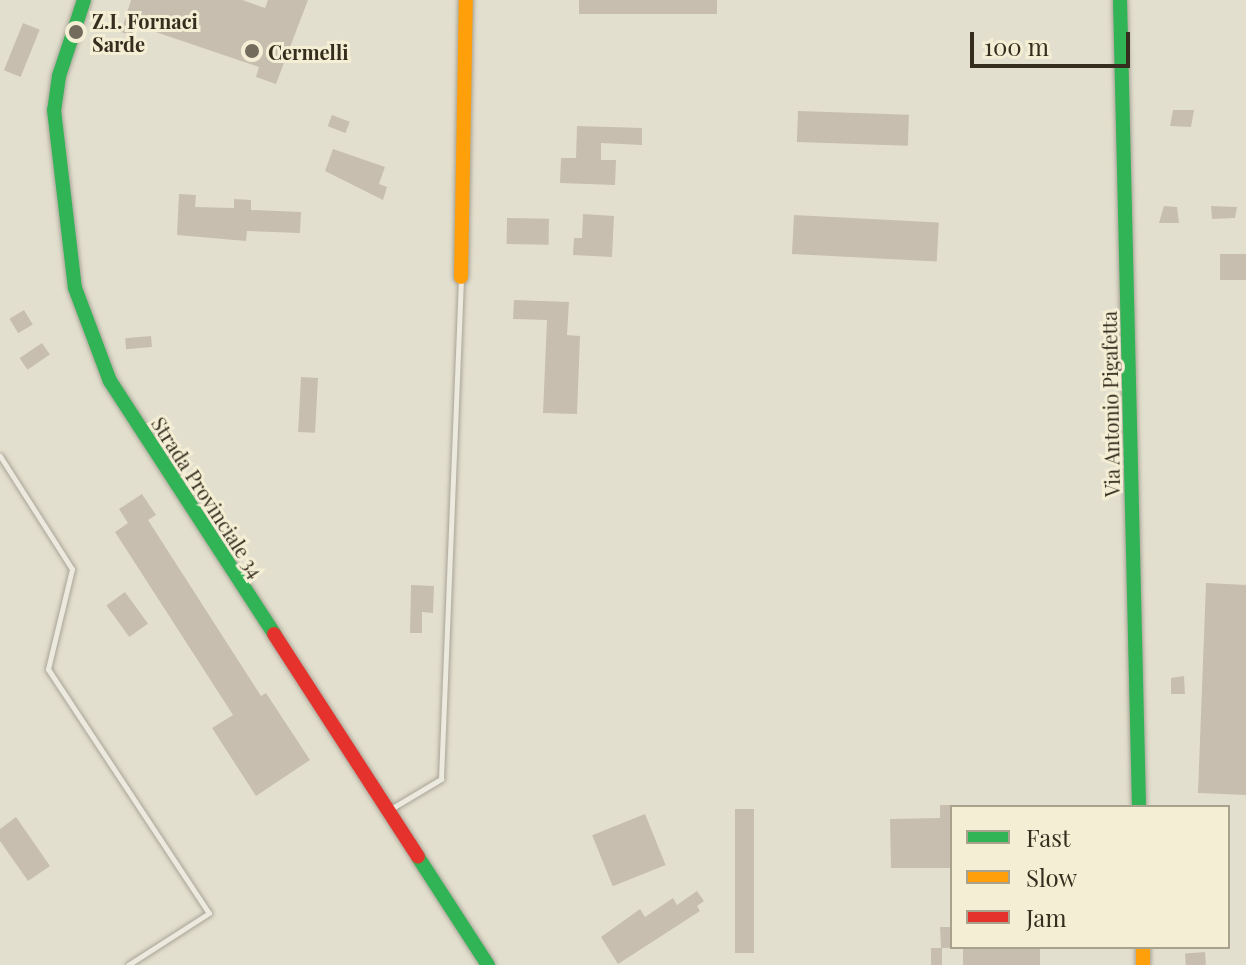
<!DOCTYPE html>
<style>
body{margin:0}
#map{position:relative;width:1246px;height:965px;overflow:hidden;background:#e3dfce;font-family:"Playfair Display",serif}
div>[style]{position:absolute}
[style*='--x']{left:calc(var(--x)*1px);top:calc(var(--y)*1px);width:calc(var(--w)*1px);rotate:calc(var(--a)*1deg)}
.building>*{inset:0;background:#c7beaf;transform-origin:0 0}
.roads{filter:drop-shadow(0 0 2px #a8a497) drop-shadow(0 0 2px #a8a497)}
.lane>*{height:5px;margin:-2.5px;padding:0 2.5px;transform-origin:2.5px;border-radius:2.5px;background:#ece9df}
.fast>*{height:14px;margin:-7px;padding:0 7px;transform-origin:7px;border-radius:7px;background:#30b455}
.slow>*{height:14px;margin:-7px;padding:0 7px;transform-origin:7px;border-radius:7px;background:#ff9f0a}
.jam>*{height:14px;margin:-7px;padding:0 7px;transform-origin:7px;border-radius:7px;background:#e5322d}
.dots>*{width:22px;height:22px;translate:-50% -50%;box-sizing:border-box;border:4px solid #f4eed4;border-radius:50%}
span{translate:-50% -50%;white-space:nowrap;text-align:center;line-height:1.15;-webkit-text-stroke:6px #f4eed4;paint-order:stroke}
.poi-label{font-size:20px;color:#372d1f;font-weight:700}
.left{translate:0 -50%;text-align:left}
.street-label{font-size:20px;color:#372d1f}
.legend{position:absolute;left:950px;top:805px;width:280px;height:144px;box-sizing:border-box;background:#f4eed4;border:2px solid #a8a18c;margin:0;padding:10px 14px;list-style:none;font-size:24px;color:#372d1f}
.legend li{display:flex;align-items:center;gap:16px;height:40px}
.legend b{width:40px;border:2px solid #a8a18c}
.scale{position:absolute;left:970px;top:32px;width:160px;height:36px;box-sizing:border-box;border:4px solid #372d1f;border-top:0;padding-left:10px;font-size:24px;line-height:28px;white-space:nowrap;color:#372d1f;-webkit-text-stroke:6px #f4eed4;paint-order:stroke}
</style>
<div id="map">
<div class="building">
<div style="clip-path:polygon(131px 0,242px 0,265px 8px,268px 0,308px 0,276px 84px,256px 77px,259px 67px,135px 25px,132px 36px,121px 32px)"></div>
<div style="left:579px;top:0;width:138px;height:14px"></div>
<div style="left:23px;top:23px;width:18px;height:51px;rotate:22deg"></div>
<div style="clip-path:polygon(1173px 110px,1194px 110px,1191px 127px,1170px 126px)"></div>
<div style="left:798px;top:111px;width:111px;height:31px;rotate:2deg"></div>
<div style="left:332px;top:115px;width:19px;height:12px;rotate:21deg"></div>
<div style="clip-path:polygon(577px 126px,642px 128px,642px 145px,601px 143px,601px 160px,616px 160px,615px 185px,560px 183px,561px 158px,576px 158px)"></div>
<div style="clip-path:polygon(333px 149px,385px 167px,379px 184px,387px 187px,383px 200px,325px 171px)"></div>
<div style="clip-path:polygon(179px 194px,196px 195px,195px 207px,234px 208px,234px 199px,251px 200px,251px 210px,301px 212px,300px 233px,247px 231px,246px 241px,177px 235px)"></div>
<div style="clip-path:polygon(1164px 206px,1177px 207px,1179px 223px,1159px 223px)"></div>
<div style="clip-path:polygon(1211px 206px,1237px 207px,1235px 218px,1212px 219px)"></div>
<div style="clip-path:polygon(583px 214px,614px 216px,612px 257px,573px 255px,574px 238px,582px 238px)"></div>
<div style="left:794px;top:215px;width:145px;height:39px;rotate:3deg"></div>
<div style="left:507px;top:218px;width:42px;height:26px;rotate:1deg"></div>
<div style="left:1220px;top:254px;width:26px;height:26px"></div>
<div style="clip-path:polygon(514px 300px,569px 302px,567px 335px,580px 336px,577px 414px,543px 413px,547px 320px,513px 319px)"></div>
<div style="left:24px;top:310px;width:17px;height:17px;rotate:59deg"></div>
<div style="left:151px;top:336px;width:11px;height:26px;rotate:85deg"></div>
<div style="left:42px;top:343px;width:14px;height:27px;rotate:56deg"></div>
<div style="left:301px;top:377px;width:17px;height:55px;rotate:3deg"></div>
<div style="clip-path:polygon(142px 494px,156px 515px,148px 520px,261px 696px,266px 693px,310px 760px,256px 796px,212px 728px,233px 715px,115px 532px,128px 523px,119px 509px)"></div>
<div style="clip-path:polygon(1206px 583px,1246px 585px,1246px 795px,1198px 793px)"></div>
<div style="clip-path:polygon(411px 585px,434px 586px,433px 613px,422px 612px,422px 633px,410px 633px)"></div>
<div style="left:125px;top:592px;width:39px;height:23px;rotate:54deg"></div>
<div style="clip-path:polygon(1184px 676px,1185px 694px,1171px 694px,1171px 678px)"></div>
<div style="clip-path:polygon(940px 805px,952px 805px,952px 868px,891px 868px,890px 819px,940px 818px)"></div>
<div style="left:735px;top:809px;width:19px;height:144px"></div>
<div style="left:645px;top:814px;width:55px;height:57px;rotate:68deg"></div>
<div style="clip-path:polygon(16px 817px,50px 866px,28px 881px,0 841px,0 829px)"></div>
<div style="clip-path:polygon(697px 891px,704px 901px,697px 906px,700px 911px,618px 964px,601px 937px,640px 909px,645px 917px,673px 898px,677px 905px)"></div>
<div style="clip-path:polygon(940px 927px,952px 927px,952px 948px,942px 948px,942px 965px,931px 965px,931px 948px,941px 948px)"></div>
<div style="left:963px;top:947px;width:77px;height:18px"></div>
<div style="left:1205px;top:952px;width:13px;height:20px;rotate:86deg"></div>
</div>
<div class="roads">
<div class="lane">
<div style="--x:0;--y:456;--w:134;--a:57.5"></div>
<div style="--x:72;--y:569;--w:103;--a:103.5"></div>
<div style="--x:48;--y:669;--w:292;--a:56.6"></div>
<div style="--x:209;--y:913;--w:96;--a:147.3"></div>
<div style="--x:389;--y:810;--w:61;--a:-30.8"></div>
<div style="--x:441;--y:779;--w:501;--a:-87.71"></div>
</div>
<div class="fast">
<div style="--x:84;--y:0;--w:80;--a:108.2"></div>
<div style="--x:59;--y:76;--w:34;--a:98"></div>
<div style="--x:54;--y:110;--w:179;--a:83.3"></div>
<div style="--x:75;--y:288;--w:99;--a:69.4"></div>
<div style="--x:110;--y:381;--w:302;--a:57"></div>
<div style="--x:1120;--y:0;--w:807;--a:88.65"></div>
<div style="--x:418;--y:857;--w:129;--a:57.1"></div>
</div>
<div class="slow">
<div style="--x:461;--y:277;--w:277;--a:-89"></div>
<div style="--x:1143;--y:947;--w:18;--a:90"></div>
</div>
<div class="jam">
<div style="--x:274;--y:634;--w:265;--a:57.1"></div>
</div>
</div>
<div class="dots">
<div style="left:76px;top:32px;background:#736b5c"></div>
<div style="left:252px;top:51px;background:#736b5c"></div>
</div>
<div class="poi-label">
<span class="left" style="left:92px;top:32px">Z.I. Fornaci<br>Sarde</span>
<span class="left" style="left:268px;top:51px">Cermelli</span>
</div>
<div class="street-label">
<span style="left:1110px;top:404px;rotate:-91deg">Via Antonio Pigafetta</span>
<span style="left:208px;top:497px;rotate:57deg">Strada Provinciale 34</span>
</div>
<ul class="legend">
<li><b style="height:10px;background:#30b455"></b>Fast</li>
<li><b style="height:10px;background:#ff9f0a"></b>Slow</li>
<li><b style="height:10px;background:#e5322d"></b>Jam</li>
</ul>
<div class="scale">100 m</div>
</div>
